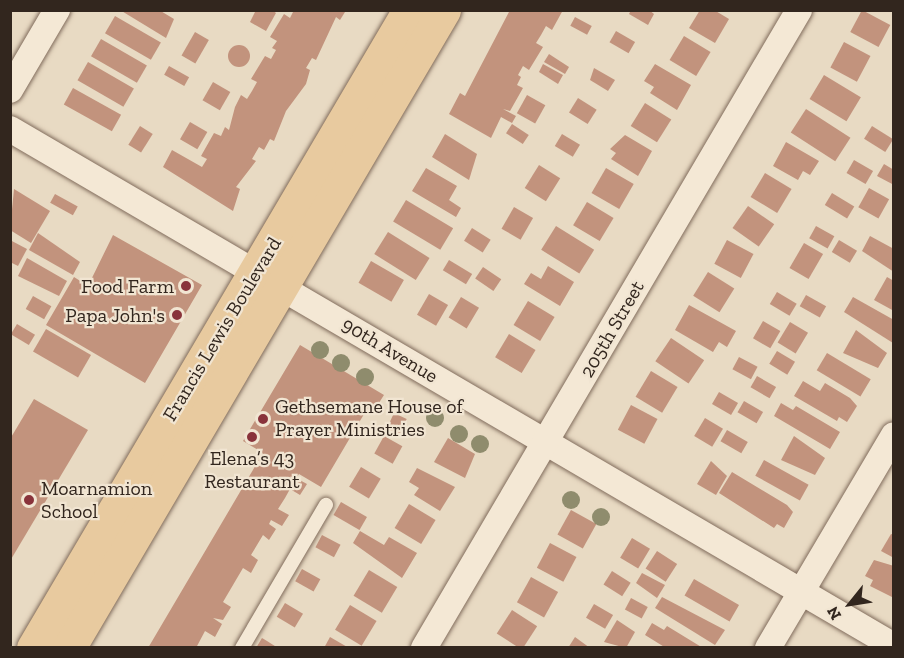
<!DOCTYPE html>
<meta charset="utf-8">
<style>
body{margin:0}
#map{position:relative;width:904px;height:658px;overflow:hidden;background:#e8dac3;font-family:"Zilla Slab",serif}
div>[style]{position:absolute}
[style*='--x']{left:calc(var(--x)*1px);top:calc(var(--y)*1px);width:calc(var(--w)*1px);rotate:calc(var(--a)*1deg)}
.building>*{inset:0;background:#c2937d;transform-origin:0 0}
.round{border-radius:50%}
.roads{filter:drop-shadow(0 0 2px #816c5c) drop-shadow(0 0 2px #816c5c)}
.lane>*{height:14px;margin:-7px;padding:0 7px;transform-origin:7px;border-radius:7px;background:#f4e8d5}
.street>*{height:26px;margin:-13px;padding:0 13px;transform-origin:13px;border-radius:13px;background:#f4e8d5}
.primary>*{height:33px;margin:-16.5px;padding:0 16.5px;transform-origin:16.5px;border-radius:16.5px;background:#e8ca9f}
.trees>*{width:18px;height:18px;margin:-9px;border-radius:50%;background:#8f8c6d}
.dots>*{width:16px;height:16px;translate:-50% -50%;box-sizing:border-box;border:3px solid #f1e5d2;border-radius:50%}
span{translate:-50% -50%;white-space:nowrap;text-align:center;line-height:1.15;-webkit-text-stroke:4.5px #f1e5d2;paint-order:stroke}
.poi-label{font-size:20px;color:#32261e}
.right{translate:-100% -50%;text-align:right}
.left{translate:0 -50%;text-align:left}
.street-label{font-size:20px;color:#32261e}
.frame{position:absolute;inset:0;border:12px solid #32261e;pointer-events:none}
.north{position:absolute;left:820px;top:574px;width:60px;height:60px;-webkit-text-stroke:4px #f1e5d2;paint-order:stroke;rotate:240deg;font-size:16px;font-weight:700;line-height:24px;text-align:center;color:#32261e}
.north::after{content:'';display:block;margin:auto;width:21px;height:27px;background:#32261e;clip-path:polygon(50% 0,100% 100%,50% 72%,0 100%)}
</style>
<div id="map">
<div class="building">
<div style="clip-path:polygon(120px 10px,159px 10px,174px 19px,166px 38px)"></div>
<div style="clip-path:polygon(272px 10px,276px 13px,266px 31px,250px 22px,256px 10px)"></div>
<div style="clip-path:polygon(294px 10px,345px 12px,340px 20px,336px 17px,316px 60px,312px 58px,306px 68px,310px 70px,306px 84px,286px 111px,274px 141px,270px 139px,264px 150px,259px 147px,252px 159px,256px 161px,236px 187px,240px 189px,233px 211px,163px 167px,172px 150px,202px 167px,207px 159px,201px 156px,214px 133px,221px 136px,225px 127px,229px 130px,235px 107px,241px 95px,247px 99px,252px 91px,257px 82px,251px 79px,265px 56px,271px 59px,276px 50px,272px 48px,277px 41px,270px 37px,284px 14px,290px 18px)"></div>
<div style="clip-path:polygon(510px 10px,563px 10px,552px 30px,546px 26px,541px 35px,536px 43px,543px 47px,529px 70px,523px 66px,518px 75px,521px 77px,517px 85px,523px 88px,510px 111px,503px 109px,516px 116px,512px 123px,501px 117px,491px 138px,449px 114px,460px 93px,465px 96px)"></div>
<div style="clip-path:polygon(631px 10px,649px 10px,654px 14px,648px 25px,629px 14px)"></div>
<div style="clip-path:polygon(700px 10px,714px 10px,729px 19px,715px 43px,689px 28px)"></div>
<div style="left:862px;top:10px;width:32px;height:25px;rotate:28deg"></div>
<div style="left:115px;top:16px;width:53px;height:20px;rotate:30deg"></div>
<div style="left:575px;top:17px;width:19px;height:10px;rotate:28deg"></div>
<div style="left:616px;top:31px;width:22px;height:13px;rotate:30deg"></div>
<div style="left:195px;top:32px;width:16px;height:27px;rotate:30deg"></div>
<div style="left:684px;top:36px;width:31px;height:28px;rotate:31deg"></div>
<div style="left:101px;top:39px;width:53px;height:20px;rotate:30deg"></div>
<div style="left:844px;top:42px;width:30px;height:29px;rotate:28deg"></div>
<div class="round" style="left:228px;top:45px;width:22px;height:22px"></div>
<div style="clip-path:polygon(549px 54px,569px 67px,565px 74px,544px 62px)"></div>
<div style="left:88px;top:62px;width:53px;height:21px;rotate:30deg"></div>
<div style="clip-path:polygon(543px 64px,563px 75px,558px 84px,539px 72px)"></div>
<div style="clip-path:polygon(655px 64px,691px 85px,677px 110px,650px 93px,654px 87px,644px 81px)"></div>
<div style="left:169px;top:66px;width:23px;height:10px;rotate:29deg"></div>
<div style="clip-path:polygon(594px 68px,615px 80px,608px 91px,590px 80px)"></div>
<div style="left:824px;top:75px;width:43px;height:28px;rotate:31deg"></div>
<div style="left:213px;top:82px;width:20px;height:21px;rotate:30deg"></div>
<div style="left:73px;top:88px;width:55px;height:19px;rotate:29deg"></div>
<div style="left:527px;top:95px;width:21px;height:21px;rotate:29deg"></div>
<div style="left:578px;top:98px;width:22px;height:17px;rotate:32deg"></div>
<div style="left:645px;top:103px;width:31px;height:27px;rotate:32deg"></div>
<div style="left:806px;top:109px;width:53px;height:28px;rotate:33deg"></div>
<div style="left:190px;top:122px;width:20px;height:20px;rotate:30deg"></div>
<div style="left:512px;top:124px;width:20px;height:11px;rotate:33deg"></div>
<div style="left:140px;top:126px;width:15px;height:22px;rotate:32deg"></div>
<div style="left:872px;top:126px;width:25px;height:15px;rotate:32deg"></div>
<div style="clip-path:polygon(445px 134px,477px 154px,469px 180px,432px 157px)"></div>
<div style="left:562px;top:134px;width:21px;height:14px;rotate:31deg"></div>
<div style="clip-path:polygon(625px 135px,652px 151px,638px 176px,611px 159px,616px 153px,610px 149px)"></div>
<div style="clip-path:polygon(786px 142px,819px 161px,810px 175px,803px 171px,798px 180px,773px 166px)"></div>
<div style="left:854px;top:160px;width:22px;height:15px;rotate:30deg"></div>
<div style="clip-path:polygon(884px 164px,894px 170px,894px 185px,877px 176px)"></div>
<div style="left:539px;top:165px;width:25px;height:27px;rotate:32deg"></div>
<div style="clip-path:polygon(426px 168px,457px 186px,449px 200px,461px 208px,456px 217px,412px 191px)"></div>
<div style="left:606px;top:168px;width:32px;height:29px;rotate:30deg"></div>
<div style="left:765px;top:173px;width:31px;height:28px;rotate:31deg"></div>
<div style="left:869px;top:188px;width:23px;height:22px;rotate:29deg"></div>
<div style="clip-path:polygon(14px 189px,50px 211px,31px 243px,10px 230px)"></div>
<div style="left:832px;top:193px;width:26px;height:14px;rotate:31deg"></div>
<div style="left:55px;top:194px;width:26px;height:10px;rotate:29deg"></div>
<div style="left:406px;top:200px;width:55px;height:25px;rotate:31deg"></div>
<div style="left:587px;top:202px;width:31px;height:27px;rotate:31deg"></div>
<div style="left:748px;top:206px;width:32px;height:27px;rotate:35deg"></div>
<div style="left:514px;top:207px;width:22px;height:25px;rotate:30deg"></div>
<div style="left:556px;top:226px;width:45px;height:28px;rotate:32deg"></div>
<div style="left:816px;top:226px;width:21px;height:14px;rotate:29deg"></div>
<div style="left:472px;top:228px;width:22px;height:15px;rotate:32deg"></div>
<div style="left:388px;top:232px;width:49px;height:26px;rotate:32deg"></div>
<div style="clip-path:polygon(38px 233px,80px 262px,73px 275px,29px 250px)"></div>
<div style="clip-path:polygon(113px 235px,202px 285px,145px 383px,46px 325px,74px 277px,88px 286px)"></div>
<div style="clip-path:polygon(870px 236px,894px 249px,894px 272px,862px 251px)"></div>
<div style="clip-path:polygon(10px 240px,27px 249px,18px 266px,10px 262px)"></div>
<div style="left:727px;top:240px;width:30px;height:27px;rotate:28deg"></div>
<div style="left:839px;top:240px;width:21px;height:14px;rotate:31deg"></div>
<div style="left:804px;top:243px;width:22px;height:29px;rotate:30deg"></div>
<div style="clip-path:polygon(27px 258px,67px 281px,59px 296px,18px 276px)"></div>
<div style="left:449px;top:260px;width:27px;height:12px;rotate:31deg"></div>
<div style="left:371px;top:261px;width:38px;height:25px;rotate:30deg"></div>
<div style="clip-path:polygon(548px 266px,574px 282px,560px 306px,524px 284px,531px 273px,541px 279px)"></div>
<div style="left:483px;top:267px;width:22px;height:14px;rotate:34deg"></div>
<div style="left:708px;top:272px;width:31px;height:28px;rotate:32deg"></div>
<div style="clip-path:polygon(887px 277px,894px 281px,894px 311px,874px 300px)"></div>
<div style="left:777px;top:292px;width:23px;height:14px;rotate:31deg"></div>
<div style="left:429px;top:294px;width:22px;height:24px;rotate:30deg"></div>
<div style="left:806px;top:295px;width:23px;height:13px;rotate:29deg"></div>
<div style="left:33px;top:296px;width:21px;height:15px;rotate:29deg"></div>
<div style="left:461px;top:297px;width:21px;height:24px;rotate:31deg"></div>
<div style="clip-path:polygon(853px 297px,894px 320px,893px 343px,844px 312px)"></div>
<div style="left:528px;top:301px;width:31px;height:28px;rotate:31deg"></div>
<div style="clip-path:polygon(689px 305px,736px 331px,727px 347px,719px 342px,713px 352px,675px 330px)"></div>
<div style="left:763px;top:321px;width:20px;height:20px;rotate:30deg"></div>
<div style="left:790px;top:322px;width:21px;height:24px;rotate:31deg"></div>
<div style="left:17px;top:324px;width:21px;height:12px;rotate:31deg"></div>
<div style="left:46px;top:329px;width:52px;height:26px;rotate:30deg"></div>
<div style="clip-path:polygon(856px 330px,887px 353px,878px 368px,843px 353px)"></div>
<div style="left:509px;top:334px;width:31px;height:27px;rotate:31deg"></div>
<div style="left:671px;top:338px;width:40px;height:28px;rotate:34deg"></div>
<div style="clip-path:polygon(300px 345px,384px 395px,373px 412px,367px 409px,321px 487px,299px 474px,296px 478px,307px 484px,300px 495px,290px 489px,285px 498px,278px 509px,289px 515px,282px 526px,271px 520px,269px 524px,276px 529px,269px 540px,263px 535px,251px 555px,258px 560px,251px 573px,243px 568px,223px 602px,231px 607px,223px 620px,213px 618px,222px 624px,215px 637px,205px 631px,196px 648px,148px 648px,263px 453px,243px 441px)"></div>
<div style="left:777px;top:351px;width:21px;height:15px;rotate:31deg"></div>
<div style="left:827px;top:353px;width:51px;height:20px;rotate:31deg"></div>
<div style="left:739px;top:357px;width:21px;height:14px;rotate:28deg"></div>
<div style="left:651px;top:371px;width:31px;height:30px;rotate:31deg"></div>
<div style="left:757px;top:376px;width:22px;height:13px;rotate:30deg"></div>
<div style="clip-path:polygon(803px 381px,820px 391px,825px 383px,850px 398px,857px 406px,847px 422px,839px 417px,837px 421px,794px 396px)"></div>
<div style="left:719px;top:392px;width:22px;height:14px;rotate:30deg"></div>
<div style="clip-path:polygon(34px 399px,88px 430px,10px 561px,10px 439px)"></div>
<div style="left:744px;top:401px;width:22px;height:13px;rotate:30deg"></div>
<div style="clip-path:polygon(781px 403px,793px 410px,796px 406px,840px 432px,830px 449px,774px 416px)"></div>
<div style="left:631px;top:405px;width:30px;height:28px;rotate:28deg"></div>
<div style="left:394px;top:413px;width:14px;height:21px;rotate:25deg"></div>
<div style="left:705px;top:418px;width:21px;height:21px;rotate:31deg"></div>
<div style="left:727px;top:430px;width:24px;height:13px;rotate:30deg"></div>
<div style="left:384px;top:436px;width:21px;height:20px;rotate:29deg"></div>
<div style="clip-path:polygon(794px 436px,825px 458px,815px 475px,781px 460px)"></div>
<div style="clip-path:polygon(448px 438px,475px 454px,465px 478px,434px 462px)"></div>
<div style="left:764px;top:460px;width:51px;height:18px;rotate:29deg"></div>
<div style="clip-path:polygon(711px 461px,727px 476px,716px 495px,697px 484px)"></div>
<div style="left:361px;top:467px;width:23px;height:23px;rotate:31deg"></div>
<div style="clip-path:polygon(417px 468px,455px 487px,440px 511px,414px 495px,419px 488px,409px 482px)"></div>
<div style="clip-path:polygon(732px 472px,787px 505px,793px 512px,784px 528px,777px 524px,774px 528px,719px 493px)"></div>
<div style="left:341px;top:502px;width:30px;height:15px;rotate:30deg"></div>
<div style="left:409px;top:504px;width:31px;height:28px;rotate:31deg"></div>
<div style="left:571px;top:510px;width:29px;height:28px;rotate:29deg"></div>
<div style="clip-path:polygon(360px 531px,384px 545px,389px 537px,417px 553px,402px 578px,353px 543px)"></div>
<div style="clip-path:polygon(891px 534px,894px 535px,894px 558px,881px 551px)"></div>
<div style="left:322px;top:535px;width:21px;height:14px;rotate:28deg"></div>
<div style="left:632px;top:538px;width:21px;height:23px;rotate:31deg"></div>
<div style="left:550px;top:543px;width:30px;height:28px;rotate:28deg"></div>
<div style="left:657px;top:551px;width:24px;height:21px;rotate:33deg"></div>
<div style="clip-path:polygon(874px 560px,894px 566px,894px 598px,870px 586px,873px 580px,865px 576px)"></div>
<div style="left:302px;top:569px;width:21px;height:14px;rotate:29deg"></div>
<div style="left:369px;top:570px;width:33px;height:30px;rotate:31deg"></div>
<div style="left:612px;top:571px;width:22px;height:16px;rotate:32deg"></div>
<div style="clip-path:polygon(642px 573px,665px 585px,657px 598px,636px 583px)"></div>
<div style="left:531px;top:577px;width:31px;height:29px;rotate:29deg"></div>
<div style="left:694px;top:579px;width:52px;height:19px;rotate:30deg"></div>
<div style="clip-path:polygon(662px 597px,725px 630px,715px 645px,655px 608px)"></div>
<div style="left:631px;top:598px;width:19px;height:13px;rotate:28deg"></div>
<div style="left:285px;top:603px;width:21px;height:16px;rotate:31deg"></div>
<div style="left:594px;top:604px;width:22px;height:16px;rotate:30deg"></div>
<div style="left:350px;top:605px;width:31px;height:29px;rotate:31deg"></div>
<div style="left:512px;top:610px;width:30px;height:28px;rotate:33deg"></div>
<div style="clip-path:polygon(617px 620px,635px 632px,626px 648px,604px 642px)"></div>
<div style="clip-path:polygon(652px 623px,664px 630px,667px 626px,703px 648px,666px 648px,645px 635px)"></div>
<div style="clip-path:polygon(330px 637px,349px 648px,324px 648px)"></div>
<div style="clip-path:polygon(575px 637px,590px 648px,568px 648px)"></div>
<div style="clip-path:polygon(262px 638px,267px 641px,278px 648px,256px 648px)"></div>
</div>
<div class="roads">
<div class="lane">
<div style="--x:242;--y:648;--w:166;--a:-59.6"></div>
</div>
<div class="street">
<div style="--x:10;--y:90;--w:93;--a:-59.6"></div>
<div style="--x:10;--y:129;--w:1024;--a:30.32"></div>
<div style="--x:424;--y:648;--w:740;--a:-59.55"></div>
<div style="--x:768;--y:648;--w:247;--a:-59.4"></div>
</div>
<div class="primary">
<div style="--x:33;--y:648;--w:741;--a:-59.49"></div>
<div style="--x:69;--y:648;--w:740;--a:-59.55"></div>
</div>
</div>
<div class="trees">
<div style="left:320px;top:350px"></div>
<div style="left:341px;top:363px"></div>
<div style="left:365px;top:377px"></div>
<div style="left:435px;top:418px"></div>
<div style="left:459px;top:434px"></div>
<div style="left:480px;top:444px"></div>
<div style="left:571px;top:500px"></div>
<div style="left:601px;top:517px"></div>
</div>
<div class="dots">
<div style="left:186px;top:286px;background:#89333b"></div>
<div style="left:177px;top:315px;background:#89333b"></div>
<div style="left:263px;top:419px;background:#89333b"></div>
<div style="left:252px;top:437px;background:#89333b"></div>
<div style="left:29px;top:500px;background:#89333b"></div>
</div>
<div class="poi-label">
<span class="right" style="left:174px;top:286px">Food Farm</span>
<span class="right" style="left:165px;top:315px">Papa John's</span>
<span class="left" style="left:275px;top:418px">Gethsemane House of<br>Prayer Ministries</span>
<span style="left:252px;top:470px">Elena’s 43<br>Restaurant</span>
<span class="left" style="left:41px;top:500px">Moarnamion<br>School</span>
</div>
<div class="street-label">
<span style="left:222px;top:329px;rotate:-59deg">Francis Lewis Boulevard</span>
<span style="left:612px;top:329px;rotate:-60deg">205th Street</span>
<span style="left:390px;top:350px;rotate:31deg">90th Avenue</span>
</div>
<div class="frame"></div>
<div class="north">N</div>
</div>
